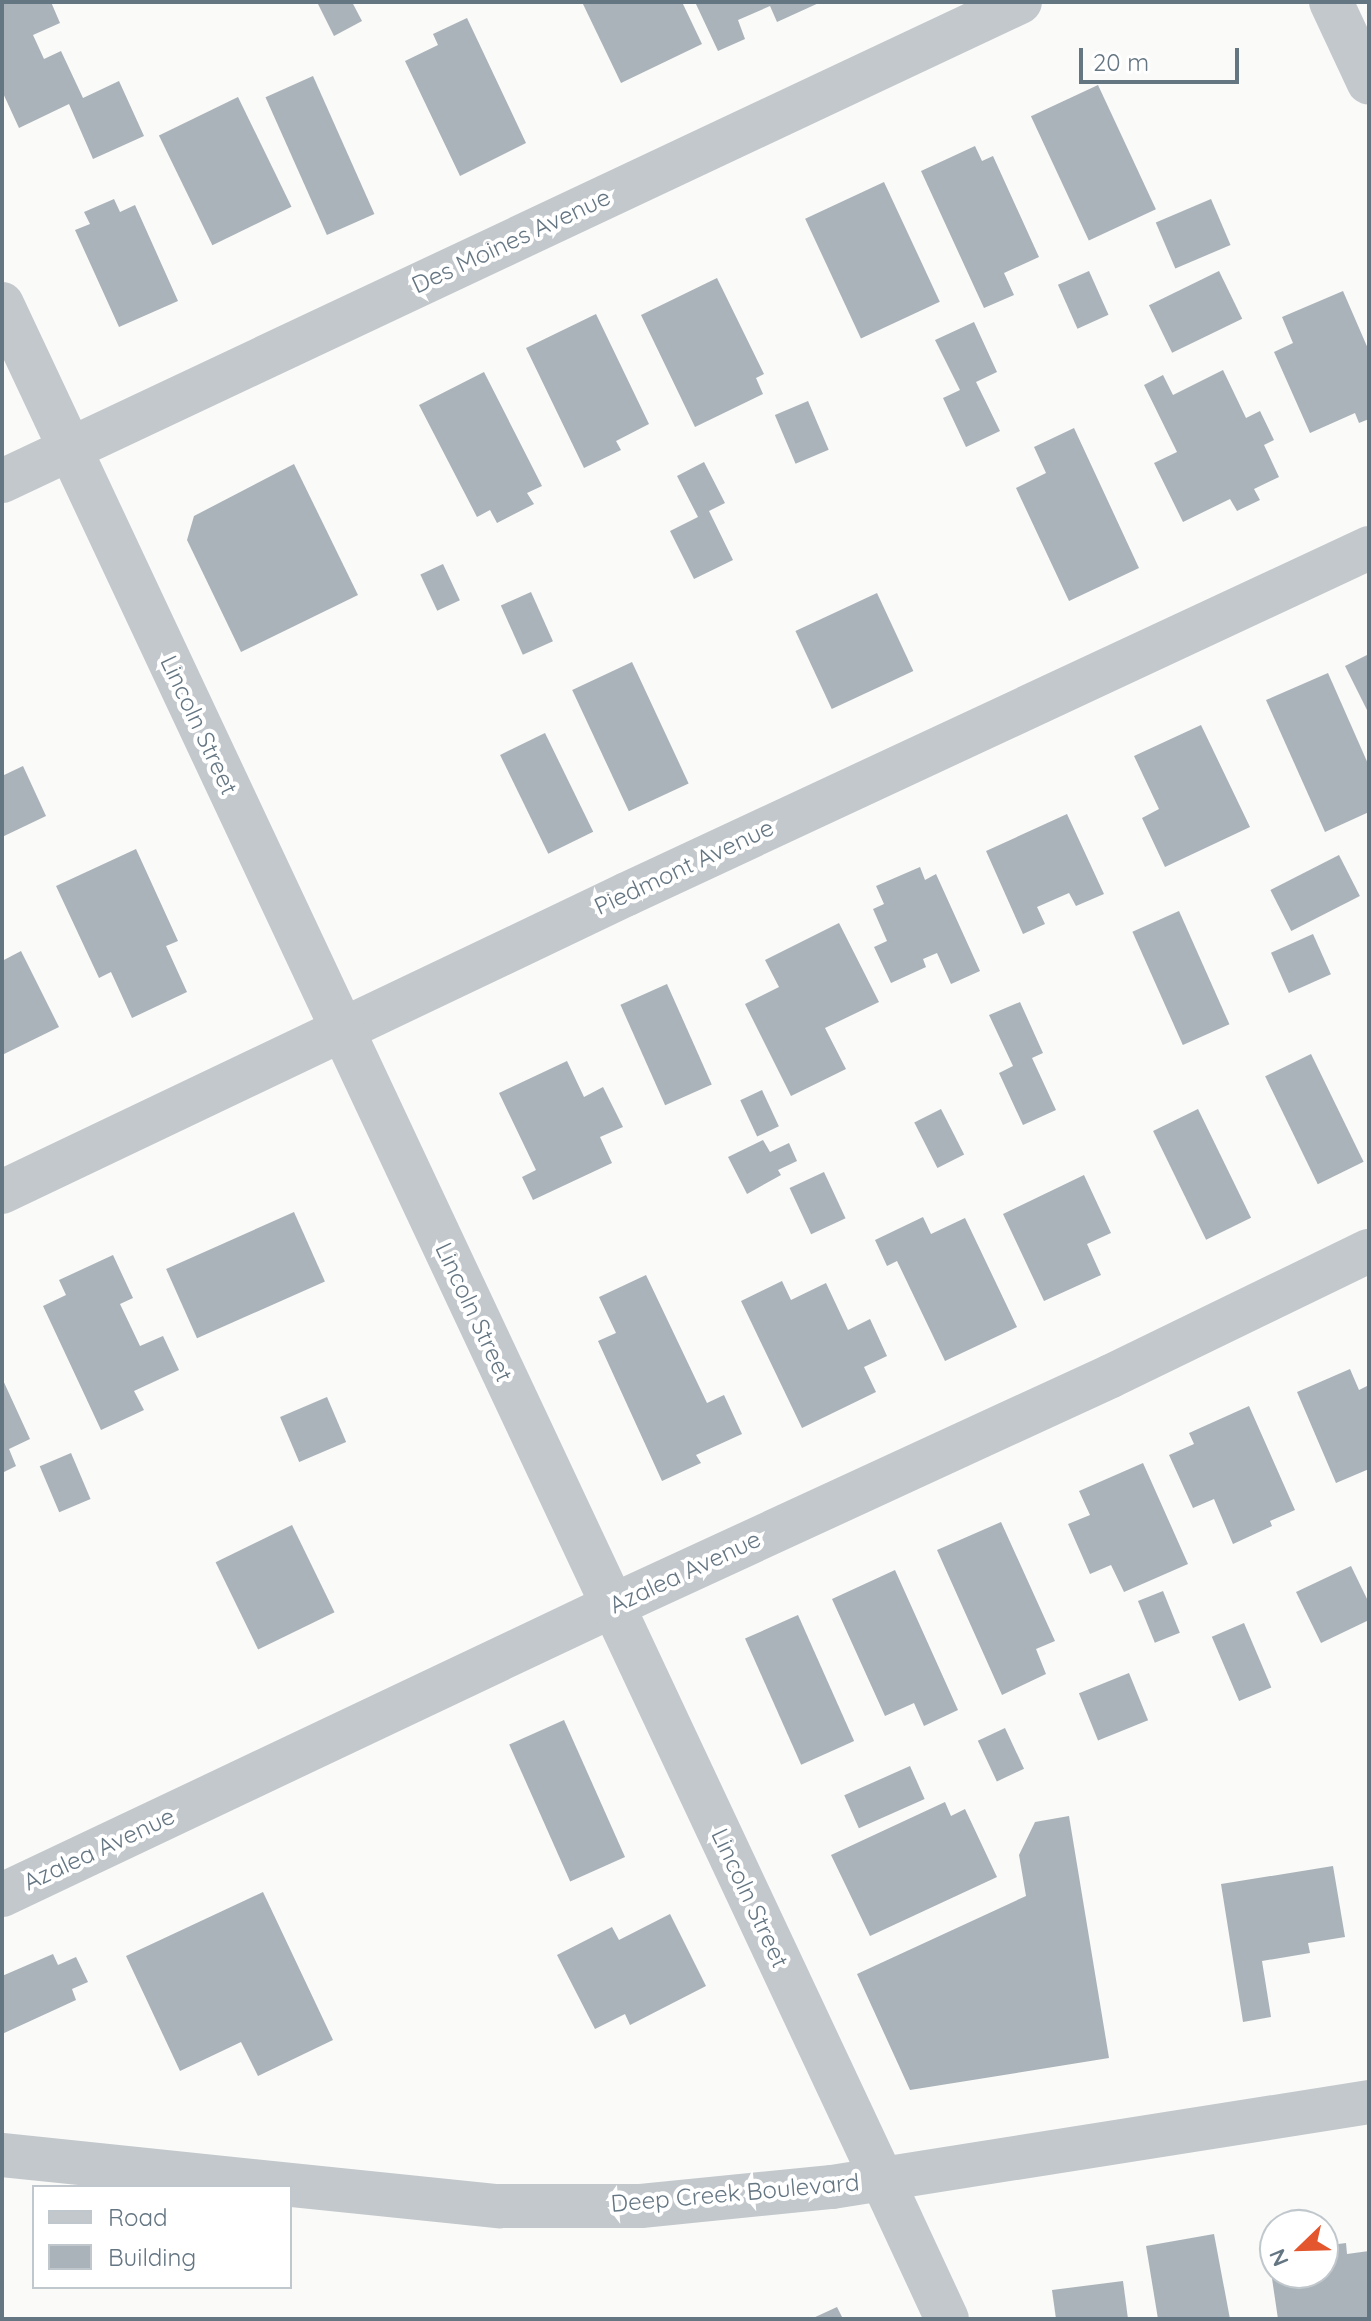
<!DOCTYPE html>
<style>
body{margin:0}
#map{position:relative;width:1371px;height:2321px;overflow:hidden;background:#fafaf8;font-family:Quicksand,sans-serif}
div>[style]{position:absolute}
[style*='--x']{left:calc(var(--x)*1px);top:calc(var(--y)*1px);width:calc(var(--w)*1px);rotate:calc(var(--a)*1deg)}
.building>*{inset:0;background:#aab3b9;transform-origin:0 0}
.minor>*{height:44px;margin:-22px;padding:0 22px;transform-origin:22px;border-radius:22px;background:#c3c8cc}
.tertiary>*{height:44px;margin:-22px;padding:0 22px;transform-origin:22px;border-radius:22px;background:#c3c8cc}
span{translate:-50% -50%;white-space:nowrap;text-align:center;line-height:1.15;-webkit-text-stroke:8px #fff;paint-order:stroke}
.street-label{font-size:24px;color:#657683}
.frame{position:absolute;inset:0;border:4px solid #657683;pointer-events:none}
.legend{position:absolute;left:32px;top:2185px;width:260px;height:104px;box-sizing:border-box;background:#fff;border:2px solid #c1c8cd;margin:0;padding:10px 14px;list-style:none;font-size:24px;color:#657683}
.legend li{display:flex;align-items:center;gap:16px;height:40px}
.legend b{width:40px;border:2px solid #c1c8cd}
.north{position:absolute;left:1259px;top:2209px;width:80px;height:80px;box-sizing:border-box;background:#fff;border:2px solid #c1c8cd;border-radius:50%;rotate:247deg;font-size:22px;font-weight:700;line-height:32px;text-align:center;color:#657683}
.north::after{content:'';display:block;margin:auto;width:28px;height:36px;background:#e4572e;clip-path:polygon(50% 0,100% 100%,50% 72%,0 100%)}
.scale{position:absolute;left:1079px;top:48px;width:160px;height:36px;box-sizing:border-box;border:4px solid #657683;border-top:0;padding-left:10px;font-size:24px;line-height:28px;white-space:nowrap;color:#657683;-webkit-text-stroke:6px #fff;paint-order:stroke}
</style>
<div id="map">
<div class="building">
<div style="clip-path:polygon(2px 2px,51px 2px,60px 23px,33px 35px,44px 59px,61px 51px,83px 98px,119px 81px,144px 136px,93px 159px,69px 104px,19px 128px,2px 91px)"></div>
<div style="clip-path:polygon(317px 2px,352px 2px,362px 21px,334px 36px)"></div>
<div style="clip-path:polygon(582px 2px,682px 2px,702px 44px,621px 83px)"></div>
<div style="clip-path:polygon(695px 2px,821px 2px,777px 22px,770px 6px,738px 20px,745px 39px,718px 51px)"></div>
<div style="clip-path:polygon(467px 18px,526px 143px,460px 176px,405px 61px,438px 45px,433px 34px)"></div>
<div style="left:313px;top:76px;width:151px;height:52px;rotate:66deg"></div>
<div style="left:1098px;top:85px;width:137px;height:74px;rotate:65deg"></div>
<div style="left:238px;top:97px;width:122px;height:88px;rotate:64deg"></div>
<div style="clip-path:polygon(975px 146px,982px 161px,993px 156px,1039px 257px,1004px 273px,1014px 295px,984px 308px,921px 171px)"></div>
<div style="left:884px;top:182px;width:132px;height:87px;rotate:65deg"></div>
<div style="clip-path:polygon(114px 199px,120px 212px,135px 205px,178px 301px,119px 327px,75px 230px,90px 224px,84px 212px)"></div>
<div style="left:1211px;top:199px;width:50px;height:60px;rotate:67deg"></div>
<div style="left:1089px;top:271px;width:48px;height:34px;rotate:66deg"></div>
<div style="left:1219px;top:271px;width:53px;height:78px;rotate:64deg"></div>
<div style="clip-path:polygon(717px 278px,764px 374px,756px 378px,763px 394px,695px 427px,641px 315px)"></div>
<div style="clip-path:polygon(1343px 291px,1369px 351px,1369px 419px,1359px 423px,1355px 413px,1310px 433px,1274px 352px,1293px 343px,1282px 317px)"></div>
<div style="clip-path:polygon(596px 314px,649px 424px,616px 441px,621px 450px,584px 468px,526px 348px)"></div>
<div style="clip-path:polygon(974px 322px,997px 372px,976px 382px,1000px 431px,966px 447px,943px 398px,960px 390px,935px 340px)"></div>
<div style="clip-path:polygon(1223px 370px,1246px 418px,1260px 411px,1274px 440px,1264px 445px,1279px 477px,1254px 489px,1260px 500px,1237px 511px,1230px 499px,1183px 522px,1154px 463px,1177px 452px,1144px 385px,1163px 375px,1173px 395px)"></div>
<div style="clip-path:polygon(484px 372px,542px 486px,527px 493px,534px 504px,497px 523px,490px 510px,477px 517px,419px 405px)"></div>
<div style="left:808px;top:401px;width:53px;height:36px;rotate:67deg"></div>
<div style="clip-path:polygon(1074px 428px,1139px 568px,1069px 601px,1016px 488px,1046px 473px,1034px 447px)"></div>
<div style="clip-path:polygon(704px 462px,725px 503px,709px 511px,733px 560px,694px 579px,670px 531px,698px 517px,677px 476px)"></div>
<div style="clip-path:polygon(294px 464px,358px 595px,241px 652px,187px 540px,194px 516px)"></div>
<div style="left:443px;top:564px;width:40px;height:25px;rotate:65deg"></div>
<div style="left:531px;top:592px;width:54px;height:33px;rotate:66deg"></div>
<div style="left:877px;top:593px;width:86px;height:90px;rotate:65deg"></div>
<div style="clip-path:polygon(1369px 654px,1369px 714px,1345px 666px)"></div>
<div style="left:632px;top:662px;width:134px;height:66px;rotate:65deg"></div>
<div style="clip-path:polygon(1328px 673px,1369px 766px,1369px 812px,1325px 832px,1266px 700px)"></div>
<div style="clip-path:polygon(1201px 725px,1250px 827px,1165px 867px,1142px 818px,1159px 809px,1134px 756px)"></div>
<div style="left:545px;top:733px;width:110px;height:50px;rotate:64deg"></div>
<div style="clip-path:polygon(23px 766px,46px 816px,2px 837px,2px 776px)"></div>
<div style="clip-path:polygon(1067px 814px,1104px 894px,1076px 906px,1069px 893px,1037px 907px,1045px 924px,1023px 934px,986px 851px)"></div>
<div style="clip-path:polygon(136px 849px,178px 941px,166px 946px,187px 992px,132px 1018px,111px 972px,99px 978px,56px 886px)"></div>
<div style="left:1339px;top:855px;width:46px;height:77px;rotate:63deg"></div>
<div style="clip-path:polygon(920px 867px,925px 880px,936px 874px,980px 971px,951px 984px,937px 953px,923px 959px,926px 967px,891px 983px,874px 947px,887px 941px,873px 909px,884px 904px,876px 886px)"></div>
<div style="left:1179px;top:911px;width:124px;height:51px;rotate:66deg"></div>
<div style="clip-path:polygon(839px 923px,879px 1002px,825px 1028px,846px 1069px,791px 1096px,745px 1004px,779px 987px,765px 960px)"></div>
<div style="left:1313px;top:934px;width:44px;height:46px;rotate:66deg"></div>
<div style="clip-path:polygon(21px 951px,59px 1027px,2px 1055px,2px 961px)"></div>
<div style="left:667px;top:984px;width:110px;height:51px;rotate:66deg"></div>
<div style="clip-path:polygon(1020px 1002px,1043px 1053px,1032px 1058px,1056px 1110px,1023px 1125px,999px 1073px,1013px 1066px,989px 1015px)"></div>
<div style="left:1311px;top:1054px;width:120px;height:51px;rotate:64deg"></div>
<div style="clip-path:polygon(567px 1061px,584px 1097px,603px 1087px,623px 1127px,600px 1137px,612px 1163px,533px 1200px,522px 1177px,536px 1170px,499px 1093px)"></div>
<div style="left:762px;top:1090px;width:40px;height:24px;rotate:65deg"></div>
<div style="left:941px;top:1109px;width:51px;height:30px;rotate:63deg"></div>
<div style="left:1198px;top:1109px;width:121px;height:50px;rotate:64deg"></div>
<div style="clip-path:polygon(763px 1140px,770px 1152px,789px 1143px,797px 1161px,778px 1170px,781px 1175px,747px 1194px,728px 1157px)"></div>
<div style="left:824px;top:1172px;width:51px;height:38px;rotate:65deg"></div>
<div style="clip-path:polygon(1084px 1175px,1111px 1233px,1087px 1244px,1101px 1275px,1044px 1301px,1003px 1214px)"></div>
<div style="left:294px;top:1212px;width:76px;height:140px;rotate:66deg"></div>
<div style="clip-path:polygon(923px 1217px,931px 1234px,965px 1218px,1017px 1327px,945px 1361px,897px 1261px,887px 1266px,875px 1240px)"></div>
<div style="clip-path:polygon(113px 1255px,133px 1298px,120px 1304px,140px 1346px,163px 1336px,179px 1370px,134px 1391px,144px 1410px,101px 1430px,43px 1306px,66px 1295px,59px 1280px)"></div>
<div style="clip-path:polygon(646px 1275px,707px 1403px,724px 1395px,742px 1434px,696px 1455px,701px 1463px,662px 1481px,598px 1341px,616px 1333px,599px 1297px)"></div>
<div style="clip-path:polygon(782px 1281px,791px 1300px,826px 1283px,848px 1330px,870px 1319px,887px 1356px,864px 1367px,876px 1392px,802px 1428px,741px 1301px)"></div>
<div style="clip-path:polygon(1350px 1369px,1359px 1390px,1369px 1385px,1369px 1469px,1336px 1483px,1297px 1392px)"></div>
<div style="clip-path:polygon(2px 1378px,30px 1439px,9px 1449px,16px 1466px,2px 1473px)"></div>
<div style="left:327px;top:1397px;width:49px;height:51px;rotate:67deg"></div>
<div style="clip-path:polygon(1249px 1406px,1295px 1510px,1270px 1521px,1272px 1526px,1233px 1544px,1214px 1499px,1193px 1508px,1169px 1455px,1194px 1444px,1189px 1433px)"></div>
<div style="left:71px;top:1453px;width:50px;height:34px;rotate:67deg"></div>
<div style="clip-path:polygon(1143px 1463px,1188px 1564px,1124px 1592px,1111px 1565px,1090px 1574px,1068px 1524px,1090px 1515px,1079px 1491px)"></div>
<div style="clip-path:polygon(1001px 1522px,1055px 1641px,1036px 1649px,1046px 1674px,1002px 1695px,937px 1550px)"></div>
<div style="left:292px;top:1525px;width:97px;height:85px;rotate:64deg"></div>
<div style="clip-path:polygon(1351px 1566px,1369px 1603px,1369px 1620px,1321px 1643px,1296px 1592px)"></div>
<div style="clip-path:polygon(895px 1570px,958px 1710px,924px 1726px,914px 1703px,885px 1716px,832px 1599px)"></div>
<div style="left:1163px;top:1591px;width:45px;height:27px;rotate:68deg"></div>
<div style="left:798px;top:1615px;width:138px;height:58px;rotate:66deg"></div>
<div style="left:1244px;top:1623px;width:70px;height:35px;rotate:67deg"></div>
<div style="left:1129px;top:1673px;width:51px;height:54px;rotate:68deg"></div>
<div style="left:564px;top:1720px;width:150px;height:60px;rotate:66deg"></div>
<div style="left:1005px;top:1728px;width:45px;height:30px;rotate:65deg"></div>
<div style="left:910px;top:1766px;width:36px;height:72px;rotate:66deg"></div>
<div style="clip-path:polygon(945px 1802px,951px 1816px,965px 1809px,997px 1877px,870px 1936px,831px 1855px)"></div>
<div style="clip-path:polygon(1069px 1816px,1109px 2058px,910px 2090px,857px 1974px,1026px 1896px,1019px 1855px,1035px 1822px)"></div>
<div style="clip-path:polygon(1333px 1866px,1345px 1937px,1308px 1943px,1310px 1953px,1262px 1961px,1271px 2017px,1243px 2022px,1221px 1884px)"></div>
<div style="clip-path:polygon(263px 1892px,333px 2040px,258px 2076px,241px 2042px,180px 2071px,126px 1956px)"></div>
<div style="clip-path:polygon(670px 1914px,706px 1986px,630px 2025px,625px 2014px,595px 2029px,557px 1955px,612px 1927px,619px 1940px)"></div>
<div style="clip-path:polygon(53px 1954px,58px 1965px,76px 1957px,88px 1982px,72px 1989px,76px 2000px,2px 2034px,2px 1976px)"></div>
<div style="clip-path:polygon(1214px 2234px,1230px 2319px,1158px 2319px,1146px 2246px)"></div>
<div style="clip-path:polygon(1346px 2243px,1347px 2254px,1369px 2251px,1369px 2319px,1278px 2319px,1270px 2265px,1275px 2264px,1275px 2273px,1323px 2273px,1323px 2246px)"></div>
<div style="clip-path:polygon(1123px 2281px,1128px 2319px,1056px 2319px,1052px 2290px)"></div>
<div style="clip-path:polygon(837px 2307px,843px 2319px,811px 2319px)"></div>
</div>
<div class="minor">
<div style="--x:1331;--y:2;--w:89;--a:64.9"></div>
<div style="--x:2;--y:1192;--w:692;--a:-25.49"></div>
<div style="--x:627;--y:894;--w:819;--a:-25"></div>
<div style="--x:2;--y:1895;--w:675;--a:-25.35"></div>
<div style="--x:612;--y:1606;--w:549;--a:-24.75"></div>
<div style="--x:1111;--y:1376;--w:287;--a:-25.9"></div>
<div style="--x:882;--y:2179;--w:154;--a:65.1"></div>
</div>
<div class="tertiary">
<div style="--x:2;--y:304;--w:2071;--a:64.86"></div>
<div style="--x:2;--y:481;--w:1125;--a:-25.2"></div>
<div style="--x:2;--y:2155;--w:500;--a:5.9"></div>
<div style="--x:499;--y:2206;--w:142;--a:0"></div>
<div style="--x:641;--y:2206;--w:192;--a:-5.7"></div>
<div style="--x:832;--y:2187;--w:544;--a:-8.99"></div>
</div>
<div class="street-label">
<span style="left:511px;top:241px;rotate:-25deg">Des Moines Avenue</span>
<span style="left:199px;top:725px;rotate:65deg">Lincoln Street</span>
<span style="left:684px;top:867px;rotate:-25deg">Piedmont Avenue</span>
<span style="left:474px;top:1312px;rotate:65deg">Lincoln Street</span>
<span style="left:685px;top:1572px;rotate:-25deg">Azalea Avenue</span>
<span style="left:99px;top:1849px;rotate:-25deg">Azalea Avenue</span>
<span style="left:750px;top:1898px;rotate:65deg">Lincoln Street</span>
<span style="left:735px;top:2193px;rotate:-5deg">Deep Creek Boulevard</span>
</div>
<div class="frame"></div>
<ul class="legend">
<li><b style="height:10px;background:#c3c8cc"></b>Road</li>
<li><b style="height:22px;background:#aab3b9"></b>Building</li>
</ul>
<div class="north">N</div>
<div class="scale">20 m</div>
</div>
